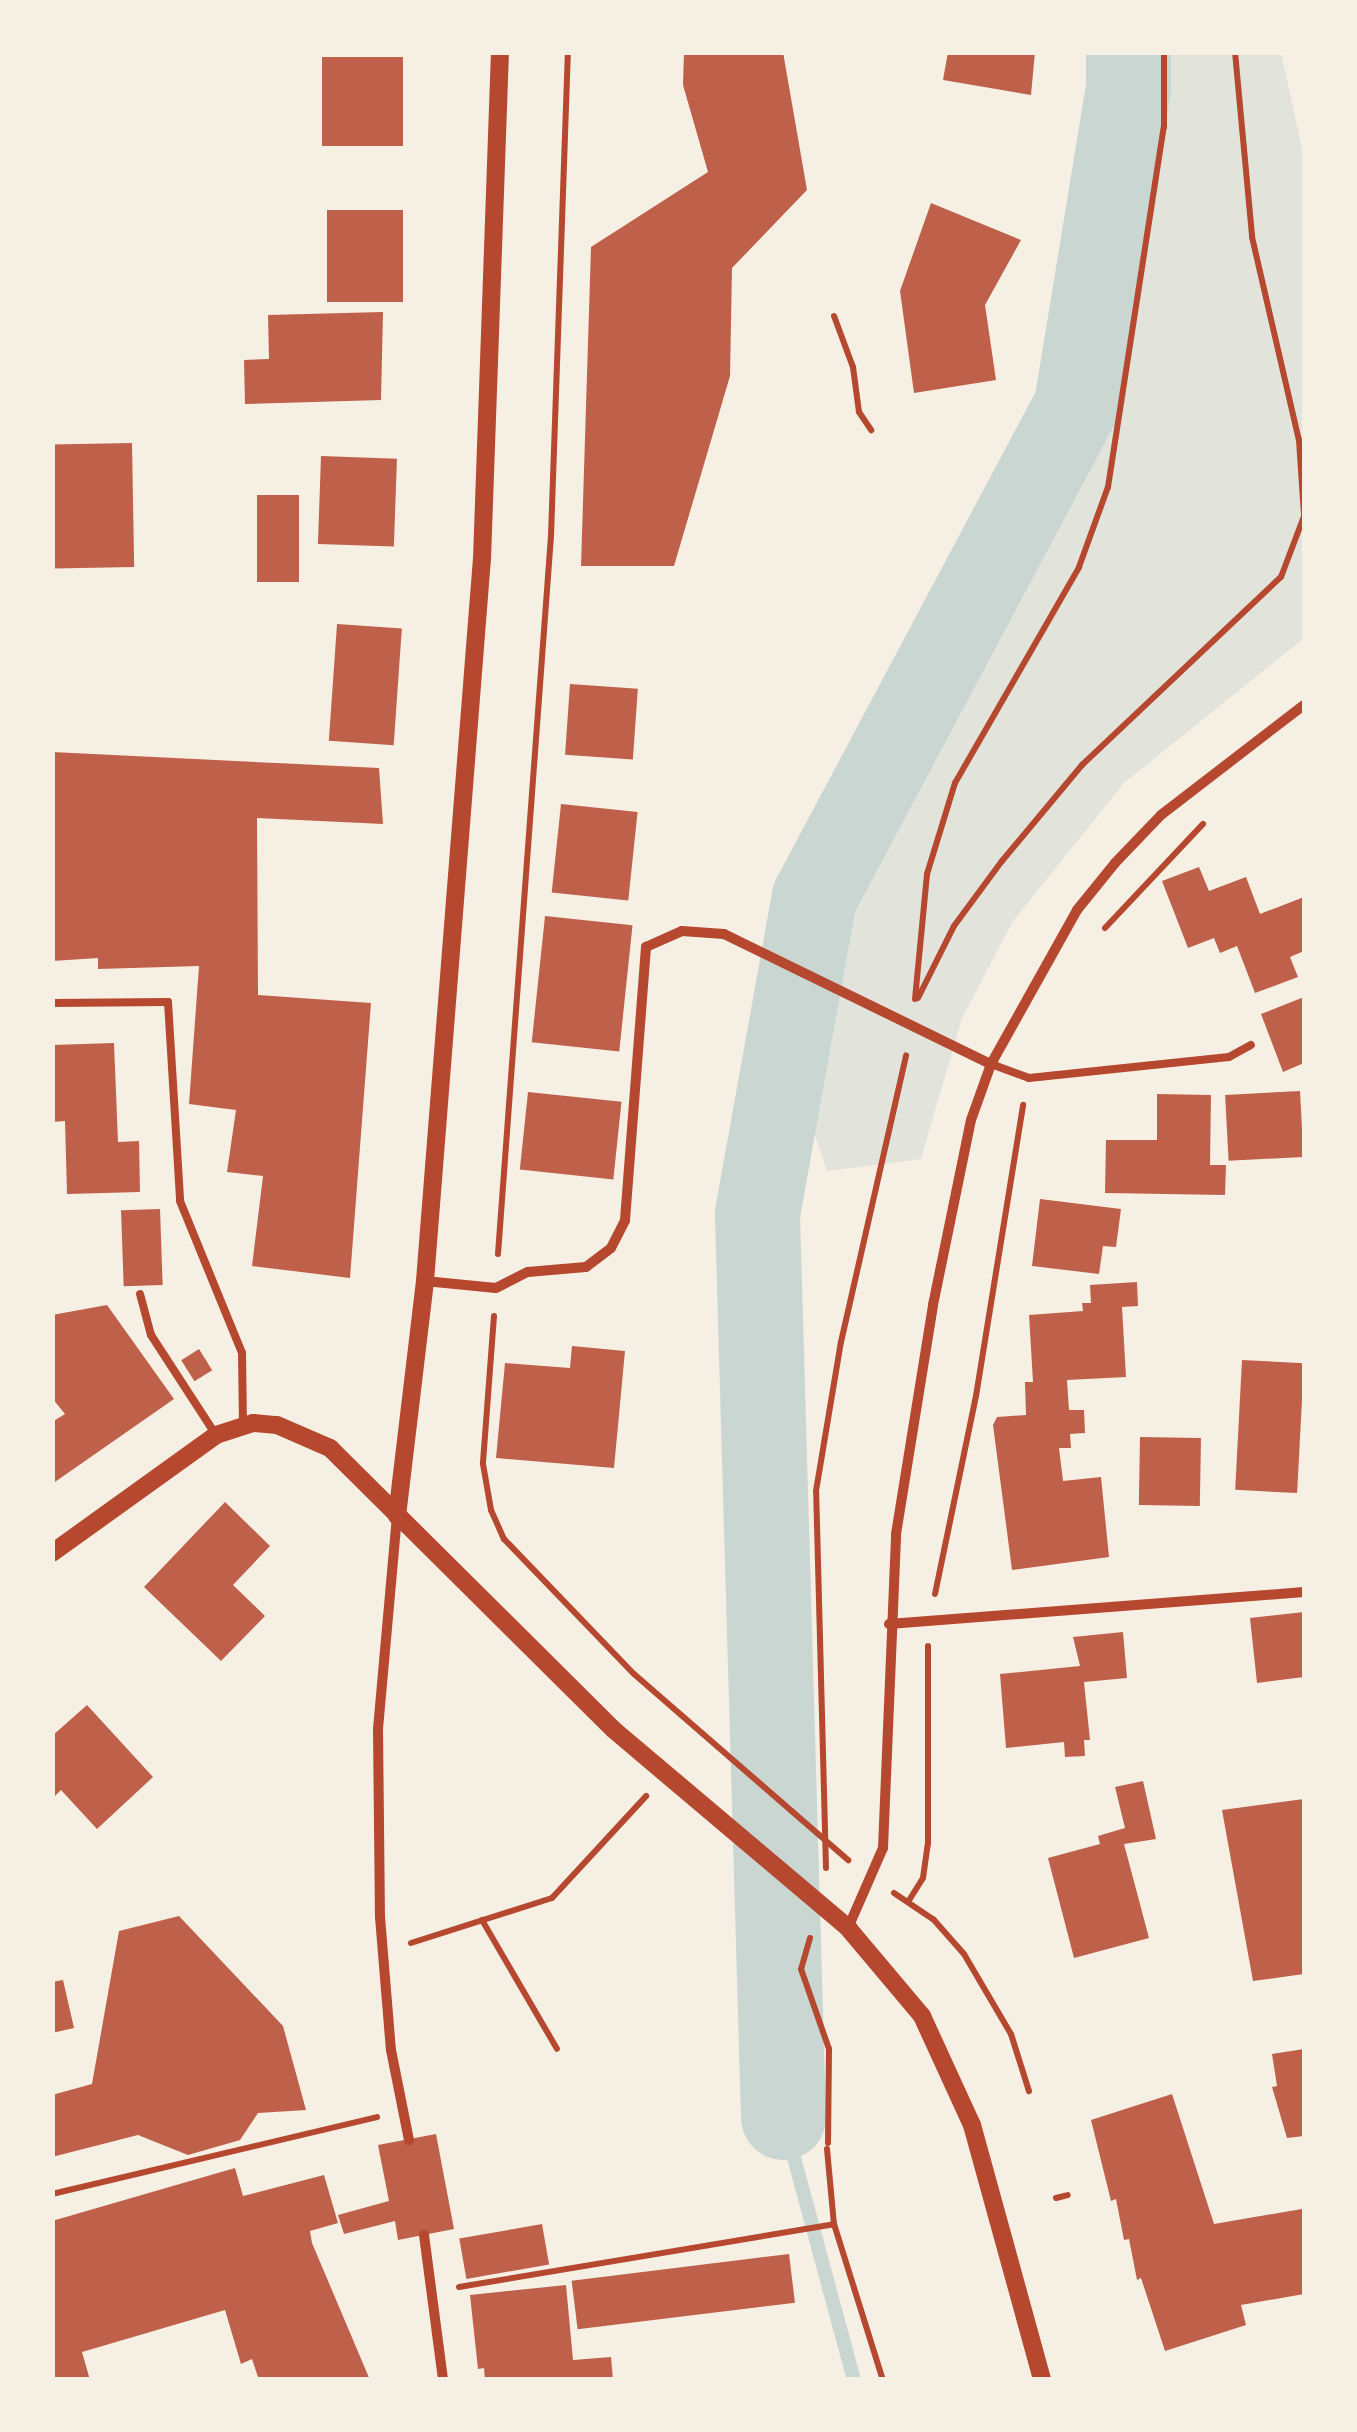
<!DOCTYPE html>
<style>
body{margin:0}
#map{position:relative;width:1357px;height:2432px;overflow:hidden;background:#f6efe4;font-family:"PT Sans Narrow",sans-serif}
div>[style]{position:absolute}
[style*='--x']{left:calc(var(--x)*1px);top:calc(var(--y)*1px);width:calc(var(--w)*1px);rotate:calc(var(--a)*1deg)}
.green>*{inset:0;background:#e2e4dc}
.stream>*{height:14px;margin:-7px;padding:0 7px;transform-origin:7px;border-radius:7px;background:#c9d6d2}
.river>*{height:85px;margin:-42.5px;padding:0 42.5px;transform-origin:42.5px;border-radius:42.5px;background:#c9d6d2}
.building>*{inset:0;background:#bf614a;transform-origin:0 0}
.path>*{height:6px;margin:-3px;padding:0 3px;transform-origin:3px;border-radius:3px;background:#b5482f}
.service>*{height:8px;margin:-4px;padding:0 4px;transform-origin:4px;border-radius:4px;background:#b5482f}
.minor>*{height:10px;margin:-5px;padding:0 5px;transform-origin:5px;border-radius:5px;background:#b5482f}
.tertiary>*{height:18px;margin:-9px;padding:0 9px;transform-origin:9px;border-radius:9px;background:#b5482f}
span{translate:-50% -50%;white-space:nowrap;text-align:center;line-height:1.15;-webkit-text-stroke:8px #f6efe4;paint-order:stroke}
.frame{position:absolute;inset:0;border:55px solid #f6efe4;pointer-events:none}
</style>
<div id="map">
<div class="green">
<div style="clip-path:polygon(1142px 53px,1281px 53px,1304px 157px,1304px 638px,1124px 783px,1013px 921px,962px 1018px,921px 1159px,827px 1171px,794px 1074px,870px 838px,1076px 464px,1096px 408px,1145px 126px)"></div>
</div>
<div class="stream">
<div style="--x:783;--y:2117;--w:272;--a:74.9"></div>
</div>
<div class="river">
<div style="--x:783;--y:2117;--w:904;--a:-91.65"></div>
<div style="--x:757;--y:1213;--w:321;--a:-79.8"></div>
<div style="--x:814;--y:897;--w:557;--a:-61.96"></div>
<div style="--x:1076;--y:405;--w:320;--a:-80.7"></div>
<div style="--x:1128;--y:89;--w:37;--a:-90"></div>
</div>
<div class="building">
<div style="clip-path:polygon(684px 52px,783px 52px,807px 190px,732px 268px,730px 376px,674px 566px,581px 566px,591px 247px,708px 172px,683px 85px)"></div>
<div style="clip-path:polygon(948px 52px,1035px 52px,1031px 95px,943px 80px)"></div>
<div style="left:322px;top:57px;width:81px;height:89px"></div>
<div style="clip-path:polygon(931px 203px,1021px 240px,985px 305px,996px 380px,914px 393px,900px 291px)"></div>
<div style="left:327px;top:210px;width:76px;height:92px"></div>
<div style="clip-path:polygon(383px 312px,381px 400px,245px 404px,244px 360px,269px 359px,268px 315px)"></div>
<div style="left:132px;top:443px;width:124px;height:80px;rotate:89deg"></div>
<div style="left:321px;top:456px;width:76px;height:88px;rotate:2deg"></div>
<div style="left:257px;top:495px;width:42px;height:87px"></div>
<div style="left:337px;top:624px;width:65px;height:117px;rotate:4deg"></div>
<div style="left:570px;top:684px;width:68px;height:71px;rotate:4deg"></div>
<div style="clip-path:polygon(52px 752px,379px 768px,383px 824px,257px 818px,258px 995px,371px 1003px,350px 1278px,252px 1266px,263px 1176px,227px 1172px,236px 1110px,189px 1104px,199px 966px,98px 969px,98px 958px,52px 961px)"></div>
<div style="left:561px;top:804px;width:77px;height:89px;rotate:6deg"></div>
<div style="clip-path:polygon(1199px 867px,1209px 891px,1246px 877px,1260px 914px,1304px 897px,1304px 951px,1290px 957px,1298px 977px,1255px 993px,1237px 946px,1220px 953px,1214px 938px,1188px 948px,1162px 881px)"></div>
<div style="left:545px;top:916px;width:88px;height:127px;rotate:6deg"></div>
<div style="clip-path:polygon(1304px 997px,1304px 1063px,1283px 1072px,1261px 1014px)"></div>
<div style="clip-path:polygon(114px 1043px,118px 1142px,139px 1141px,140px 1192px,67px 1194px,65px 1121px,52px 1122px,52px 1045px)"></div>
<div style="left:1300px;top:1091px;width:66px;height:75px;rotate:87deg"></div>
<div style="left:528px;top:1092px;width:94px;height:78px;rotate:6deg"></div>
<div style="clip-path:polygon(1157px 1094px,1211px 1095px,1210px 1165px,1226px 1165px,1225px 1195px,1105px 1193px,1106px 1140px,1157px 1140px)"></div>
<div style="clip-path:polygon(1040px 1199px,1121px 1209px,1116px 1247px,1103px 1246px,1099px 1274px,1032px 1266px)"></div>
<div style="left:160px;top:1209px;width:76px;height:39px;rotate:88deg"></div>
<div style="clip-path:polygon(1137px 1282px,1138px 1306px,1122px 1307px,1126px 1377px,1067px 1380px,1069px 1410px,1084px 1410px,1085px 1433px,1070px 1434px,1071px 1448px,1059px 1448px,1063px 1481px,1101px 1477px,1109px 1557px,1012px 1570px,993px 1425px,997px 1417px,1026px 1415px,1025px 1382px,1033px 1382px,1029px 1315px,1083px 1311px,1082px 1303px,1091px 1303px,1090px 1285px)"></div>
<div style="clip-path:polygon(107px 1305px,174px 1399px,52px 1484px,52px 1422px,65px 1414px,52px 1398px,52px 1315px)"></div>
<div style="clip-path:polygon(572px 1346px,625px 1351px,614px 1468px,496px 1458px,505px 1363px,570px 1368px)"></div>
<div style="left:199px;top:1349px;width:25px;height:21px;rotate:58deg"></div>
<div style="left:1242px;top:1360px;width:62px;height:130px;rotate:3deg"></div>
<div style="left:1140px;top:1437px;width:61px;height:68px;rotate:1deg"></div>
<div style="clip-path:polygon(225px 1502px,270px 1546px,233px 1585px,265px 1616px,221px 1661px,144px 1587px)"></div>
<div style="clip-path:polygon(1304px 1612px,1304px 1677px,1257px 1683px,1250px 1618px)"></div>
<div style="clip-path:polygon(1123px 1632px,1127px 1678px,1084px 1682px,1090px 1740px,1084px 1740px,1085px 1756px,1065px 1757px,1064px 1742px,1006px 1748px,1000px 1674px,1080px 1666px,1073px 1637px)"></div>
<div style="clip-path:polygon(87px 1705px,153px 1777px,97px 1829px,61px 1790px,52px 1799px,52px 1736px)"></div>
<div style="clip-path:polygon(1143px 1781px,1156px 1839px,1124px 1844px,1149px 1938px,1074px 1958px,1048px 1858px,1100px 1844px,1098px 1836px,1125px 1828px,1115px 1787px)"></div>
<div style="clip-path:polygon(1304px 1799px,1304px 1974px,1253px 1981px,1222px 1810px)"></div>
<div style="clip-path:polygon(179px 1916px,283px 2026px,306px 2110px,258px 2113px,240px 2140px,188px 2155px,138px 2135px,52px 2157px,52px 2095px,92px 2084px,119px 1931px)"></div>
<div style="clip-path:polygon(63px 1980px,74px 2028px,52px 2033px,52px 1982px)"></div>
<div style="clip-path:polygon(1304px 2049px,1304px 2136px,1287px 2138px,1272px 2087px,1277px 2086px,1272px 2054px)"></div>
<div style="clip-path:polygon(1172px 2094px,1214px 2224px,1302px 2209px,1304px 2294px,1241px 2305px,1246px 2325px,1165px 2351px,1141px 2278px,1137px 2280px,1129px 2239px,1124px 2240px,1116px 2199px,1111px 2201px,1091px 2120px)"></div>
<div style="clip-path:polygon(436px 2134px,454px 2229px,398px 2240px,395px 2221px,344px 2234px,338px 2215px,389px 2201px,378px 2145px)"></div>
<div style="clip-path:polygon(235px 2168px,243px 2196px,324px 2175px,338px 2223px,310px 2231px,312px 2243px,370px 2380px,259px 2380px,252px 2359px,241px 2364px,225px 2310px,82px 2352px,90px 2380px,52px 2380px,52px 2221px)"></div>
<div style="left:542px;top:2224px;width:41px;height:84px;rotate:80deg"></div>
<div style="left:789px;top:2254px;width:49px;height:219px;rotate:83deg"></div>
<div style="clip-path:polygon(566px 2285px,573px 2360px,611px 2357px,613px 2380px,485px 2380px,484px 2368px,478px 2369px,470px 2295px)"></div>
</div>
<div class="path">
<div style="--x:1235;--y:52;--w:186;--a:84.7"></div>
<div style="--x:1252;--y:237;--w:208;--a:77"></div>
<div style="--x:1299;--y:440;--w:75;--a:86.2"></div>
<div style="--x:834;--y:316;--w:54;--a:69.6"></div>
<div style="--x:853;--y:367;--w:45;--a:82.4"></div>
<div style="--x:859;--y:412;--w:22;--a:56"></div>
<div style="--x:1105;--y:928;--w:143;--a:-46.7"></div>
<div style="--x:918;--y:998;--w:80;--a:-63.4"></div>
<div style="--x:954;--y:926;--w:81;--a:-53.6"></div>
<div style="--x:1002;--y:861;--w:125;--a:-50.2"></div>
<div style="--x:1082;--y:765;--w:274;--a:-43.4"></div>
<div style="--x:1281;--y:577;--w:65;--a:-69.3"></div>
<div style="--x:915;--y:999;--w:126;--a:-84.5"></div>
<div style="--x:927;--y:874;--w:95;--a:-72.9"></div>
<div style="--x:955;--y:783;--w:249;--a:-60.1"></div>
<div style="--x:1079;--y:567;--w:85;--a:-70.1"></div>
<div style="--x:1108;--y:487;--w:364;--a:-81.2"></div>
<div style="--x:1164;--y:127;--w:75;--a:-90"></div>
<div style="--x:498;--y:1254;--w:720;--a:-85.78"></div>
<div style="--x:551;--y:536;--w:484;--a:-88"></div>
<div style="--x:494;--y:1316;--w:148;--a:94.3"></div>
<div style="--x:483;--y:1464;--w:47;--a:80.1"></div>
<div style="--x:491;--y:1510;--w:32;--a:66"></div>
<div style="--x:504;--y:1539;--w:187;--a:46.1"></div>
<div style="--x:634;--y:1674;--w:284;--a:41"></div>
<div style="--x:935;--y:1594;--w:202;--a:-78.3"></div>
<div style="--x:976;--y:1396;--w:295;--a:-80.8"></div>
<div style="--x:826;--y:1868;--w:377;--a:-91.5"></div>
<div style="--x:816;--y:1491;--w:151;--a:-80.5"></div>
<div style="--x:841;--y:1342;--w:294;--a:-77.2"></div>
<div style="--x:894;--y:1893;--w:48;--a:34"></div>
<div style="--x:934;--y:1920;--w:45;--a:48.6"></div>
<div style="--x:964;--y:1954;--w:93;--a:59.6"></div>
<div style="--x:1011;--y:2034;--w:60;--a:72.5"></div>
<div style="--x:908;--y:1902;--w:28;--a:-58"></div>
<div style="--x:923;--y:1878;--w:34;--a:-82"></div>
<div style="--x:928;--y:1844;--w:198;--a:-90"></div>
<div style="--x:482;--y:1920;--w:149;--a:59.8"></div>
<div style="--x:810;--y:1938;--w:32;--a:106"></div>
<div style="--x:801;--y:1969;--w:85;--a:70.7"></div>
<div style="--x:829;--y:2049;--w:94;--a:90.6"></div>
<div style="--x:411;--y:1943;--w:148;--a:-17.7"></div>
<div style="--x:552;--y:1898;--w:139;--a:-47.3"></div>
<div style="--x:827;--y:2149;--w:75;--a:84.7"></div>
<div style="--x:834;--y:2224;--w:164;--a:72.6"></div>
<div style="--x:52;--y:2194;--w:334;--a:-13.3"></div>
<div style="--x:1056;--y:2198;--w:12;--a:-14"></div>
<div style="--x:459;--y:2287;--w:380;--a:-9.5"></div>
</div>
<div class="service">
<div style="--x:52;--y:1003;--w:116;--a:-0.5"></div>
<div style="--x:168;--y:1002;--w:199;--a:86.5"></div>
<div style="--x:180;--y:1201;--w:164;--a:67.8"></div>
<div style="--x:242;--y:1353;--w:71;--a:89.2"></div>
<div style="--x:991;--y:1064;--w:40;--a:20.2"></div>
<div style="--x:1029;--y:1078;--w:201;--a:-6"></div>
<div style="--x:1229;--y:1057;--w:25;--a:-29"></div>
<div style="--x:140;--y:1294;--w:42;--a:75"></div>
<div style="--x:151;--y:1335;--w:119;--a:57"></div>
</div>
<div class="minor">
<div style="--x:425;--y:1281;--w:71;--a:5.6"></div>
<div style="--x:496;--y:1288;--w:36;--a:-27"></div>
<div style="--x:528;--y:1272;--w:58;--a:-4.9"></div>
<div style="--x:586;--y:1267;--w:31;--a:-37"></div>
<div style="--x:611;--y:1248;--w:31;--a:-63"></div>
<div style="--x:625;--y:1220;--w:274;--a:-85.6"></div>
<div style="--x:646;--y:947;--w:39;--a:-24"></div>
<div style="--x:682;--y:931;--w:42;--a:4.1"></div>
<div style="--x:724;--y:934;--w:297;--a:26"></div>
<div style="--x:397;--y:1516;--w:214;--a:95.1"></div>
<div style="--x:378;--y:1729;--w:188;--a:89.4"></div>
<div style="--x:380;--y:1917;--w:133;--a:85.3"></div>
<div style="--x:391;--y:2050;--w:92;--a:78.7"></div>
<div style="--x:889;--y:1624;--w:416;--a:-4.4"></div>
<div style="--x:848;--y:1928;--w:87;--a:-66.4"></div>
<div style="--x:883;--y:1848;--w:314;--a:-87.6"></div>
<div style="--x:896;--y:1534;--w:232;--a:-80.8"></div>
<div style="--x:933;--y:1305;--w:189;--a:-78.4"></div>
<div style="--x:971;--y:1120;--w:59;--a:-70.3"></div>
<div style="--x:991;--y:1064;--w:176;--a:-60.8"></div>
<div style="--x:1077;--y:910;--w:60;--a:-51"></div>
<div style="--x:1115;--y:863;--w:66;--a:-46.2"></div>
<div style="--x:1161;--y:815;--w:180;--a:-37.6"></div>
<div style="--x:424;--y:2235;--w:146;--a:82.5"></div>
</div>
<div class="tertiary">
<div style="--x:397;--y:1516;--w:237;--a:-83.2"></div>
<div style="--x:425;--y:1281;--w:724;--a:-85.49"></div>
<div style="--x:482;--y:559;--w:507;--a:-87.97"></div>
<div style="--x:52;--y:1553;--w:202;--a:-35.7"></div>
<div style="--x:216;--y:1435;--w:39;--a:-18"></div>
<div style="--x:253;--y:1423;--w:24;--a:5"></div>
<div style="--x:277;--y:1425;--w:58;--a:23.5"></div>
<div style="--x:330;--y:1448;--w:400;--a:44.8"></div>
<div style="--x:614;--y:1730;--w:307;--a:40.2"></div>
<div style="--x:848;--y:1928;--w:115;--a:49.9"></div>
<div style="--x:922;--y:2016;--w:120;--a:65.4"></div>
<div style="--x:972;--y:2125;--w:264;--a:74.6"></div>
</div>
<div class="frame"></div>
</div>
